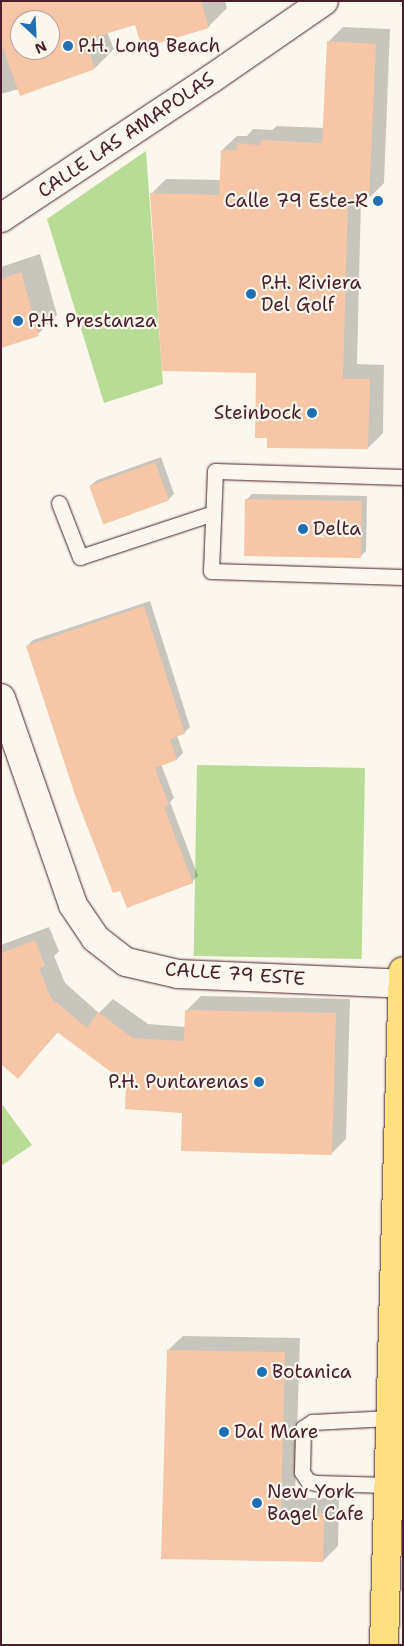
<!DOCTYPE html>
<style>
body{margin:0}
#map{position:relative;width:404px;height:1646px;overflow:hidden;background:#fbf7ec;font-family:"Shantell Sans",sans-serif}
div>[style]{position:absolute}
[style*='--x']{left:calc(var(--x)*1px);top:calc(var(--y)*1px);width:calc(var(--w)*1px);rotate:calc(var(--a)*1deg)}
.green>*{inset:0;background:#b8dc96;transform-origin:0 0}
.shadow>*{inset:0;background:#0003}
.building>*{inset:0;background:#f6c6a6;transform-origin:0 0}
.roads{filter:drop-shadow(0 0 1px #4a1f2b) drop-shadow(0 0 1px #4a1f2b)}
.service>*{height:15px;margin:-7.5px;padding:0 7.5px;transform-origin:7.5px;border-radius:7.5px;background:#fbf7ec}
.minor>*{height:28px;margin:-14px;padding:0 14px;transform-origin:14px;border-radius:14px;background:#fbf7ec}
.primary>*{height:28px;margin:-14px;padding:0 14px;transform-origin:14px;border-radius:14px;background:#fde080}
.dots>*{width:14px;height:14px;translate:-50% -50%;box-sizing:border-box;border:2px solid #fbf7ec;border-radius:50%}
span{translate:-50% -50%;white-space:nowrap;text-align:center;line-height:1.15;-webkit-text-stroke:4.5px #fbf7ec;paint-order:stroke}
.poi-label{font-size:19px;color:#4a1f2b}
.left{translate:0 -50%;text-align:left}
.right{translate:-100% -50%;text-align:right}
.street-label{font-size:19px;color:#4a1f2b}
.frame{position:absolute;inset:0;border:2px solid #4a1f2b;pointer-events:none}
.north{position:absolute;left:10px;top:10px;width:50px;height:50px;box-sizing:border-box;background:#fbf7ec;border:1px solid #b4a19f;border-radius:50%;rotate:155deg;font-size:14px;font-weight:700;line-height:20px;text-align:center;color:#4a1f2b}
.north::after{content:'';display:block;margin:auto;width:18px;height:22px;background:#1f6fb2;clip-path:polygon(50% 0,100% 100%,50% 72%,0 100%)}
</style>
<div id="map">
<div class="green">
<div style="clip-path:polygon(146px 151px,163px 384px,104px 403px,47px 219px)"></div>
<div style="left:197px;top:765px;width:168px;height:191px;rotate:1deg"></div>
<div style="clip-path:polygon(1px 1103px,32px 1145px,1px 1166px)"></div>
</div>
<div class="shadow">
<div style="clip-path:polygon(evenodd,1px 1px,225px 1px,227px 8px,208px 27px,136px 23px,107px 32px,114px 49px,95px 68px,1px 94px,1px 1px,20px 20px,50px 20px,50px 50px,20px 50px,20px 20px)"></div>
<div style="clip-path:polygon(343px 27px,390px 29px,384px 183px,369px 198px,361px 198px,357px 364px,384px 365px,383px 433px,368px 448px,269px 437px,257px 372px,151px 194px,166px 179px,221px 180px,222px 150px,237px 136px,247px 136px,253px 129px,272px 130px,277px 126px,324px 128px,328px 42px)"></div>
<div style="clip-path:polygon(40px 254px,57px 315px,38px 334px,1px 347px,1px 267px)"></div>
<div style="clip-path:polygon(161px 457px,174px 494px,168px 500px,90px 486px,97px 480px)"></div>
<div style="clip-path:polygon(252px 494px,367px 496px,366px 551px,360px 557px,246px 500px)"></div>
<div style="clip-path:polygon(150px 601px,190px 727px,184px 733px,177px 735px,183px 753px,177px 759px,161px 764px,174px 798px,170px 802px,198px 876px,192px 882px,27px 646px,33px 640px)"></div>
<div style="clip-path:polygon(49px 927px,59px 951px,54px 956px,65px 983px,99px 1013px,113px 999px,148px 1024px,186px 1027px,187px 1010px,201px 996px,350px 999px,346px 1139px,331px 1154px,183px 1112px,128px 1082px,58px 1032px,18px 1077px,1px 1063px,1px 945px)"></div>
<div style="clip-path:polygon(183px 1336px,300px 1338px,295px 1498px,339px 1498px,338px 1546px,323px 1561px,162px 1557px,168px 1350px)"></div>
</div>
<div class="building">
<div style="clip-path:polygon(evenodd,1px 1px,201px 1px,209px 28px,142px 48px,135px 25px,85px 40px,95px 69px,20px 96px,1px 42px,1px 1px,20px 20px,50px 20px,50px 50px,20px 50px,20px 20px)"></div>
<div style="clip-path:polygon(327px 41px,376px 44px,369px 199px,348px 198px,343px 379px,370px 379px,368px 449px,267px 448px,267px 438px,255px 438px,256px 373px,162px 371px,150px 193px,219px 195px,221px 150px,237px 150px,237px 143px,260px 145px,261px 140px,322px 143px)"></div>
<div style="clip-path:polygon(21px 272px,39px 336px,1px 348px,1px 279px)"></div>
<div style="left:155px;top:462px;width:41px;height:70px;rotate:70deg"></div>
<div style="left:245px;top:499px;width:117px;height:57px;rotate:1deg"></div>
<div style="clip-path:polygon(144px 606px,185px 734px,170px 739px,177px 760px,155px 768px,169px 805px,164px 807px,193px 883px,127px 908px,120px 891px,113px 893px,75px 795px,26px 646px)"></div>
<div style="clip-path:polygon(35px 940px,45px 966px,39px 968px,51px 998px,87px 1028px,98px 1012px,133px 1038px,184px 1041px,185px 1010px,336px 1013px,332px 1155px,181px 1151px,182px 1113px,125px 1109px,126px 1083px,57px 1032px,18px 1079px,1px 1064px,1px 953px)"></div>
<div style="clip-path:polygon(167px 1350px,285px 1352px,281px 1512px,324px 1513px,323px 1562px,161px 1559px)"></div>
</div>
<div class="roads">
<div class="service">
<div style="--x:403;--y:477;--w:188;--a:-178.2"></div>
<div style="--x:215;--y:471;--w:100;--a:92.3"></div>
<div style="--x:211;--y:571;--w:192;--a:1.8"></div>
<div style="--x:59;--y:503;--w:58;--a:68.7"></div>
<div style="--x:80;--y:557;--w:140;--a:-18.3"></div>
<div style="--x:389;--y:1485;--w:73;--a:-178.4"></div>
<div style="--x:316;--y:1483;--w:8;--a:-166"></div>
<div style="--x:308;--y:1481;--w:11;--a:-124"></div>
<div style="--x:302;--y:1472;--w:44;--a:-88.7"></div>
<div style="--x:303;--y:1428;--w:11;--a:-34"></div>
<div style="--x:312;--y:1422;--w:78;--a:-2.9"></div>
</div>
<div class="minor">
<div style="--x:1;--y:218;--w:252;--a:-33.5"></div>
<div style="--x:211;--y:79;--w:137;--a:-34.6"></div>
<div style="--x:1;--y:698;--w:219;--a:70.8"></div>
<div style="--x:73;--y:905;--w:40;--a:56"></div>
<div style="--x:95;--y:938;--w:39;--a:38"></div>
<div style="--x:126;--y:962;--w:53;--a:13"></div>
<div style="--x:178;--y:974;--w:225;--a:2.5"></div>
</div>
<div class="primary">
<div style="--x:384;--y:1645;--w:674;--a:-88.39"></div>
</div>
</div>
<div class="dots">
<div style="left:68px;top:46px;background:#1f6fb2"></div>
<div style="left:378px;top:201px;background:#1f6fb2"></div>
<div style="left:251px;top:294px;background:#1f6fb2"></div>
<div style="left:18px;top:321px;background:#1f6fb2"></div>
<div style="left:312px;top:413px;background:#1f6fb2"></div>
<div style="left:303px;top:529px;background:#1f6fb2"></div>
<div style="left:259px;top:1082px;background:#1f6fb2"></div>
<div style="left:262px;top:1372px;background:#1f6fb2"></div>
<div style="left:224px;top:1432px;background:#1f6fb2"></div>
<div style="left:257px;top:1503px;background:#1f6fb2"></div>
</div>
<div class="poi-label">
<span class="left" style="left:78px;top:46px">P.H. Long Beach</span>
<span class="right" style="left:368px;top:201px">Calle 79 Este-R</span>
<span class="left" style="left:261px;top:294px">P.H. Riviera<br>Del Golf</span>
<span class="left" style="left:28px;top:321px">P.H. Prestanza</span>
<span class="right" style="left:302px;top:413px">Steinbock</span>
<span class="left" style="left:313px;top:529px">Delta</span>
<span class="right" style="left:249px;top:1082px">P.H. Puntarenas</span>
<span class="left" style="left:272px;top:1372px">Botanica</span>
<span class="left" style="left:234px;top:1432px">Dal Mare</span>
<span class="left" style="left:267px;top:1503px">New York<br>Bagel Cafe</span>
</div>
<div class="street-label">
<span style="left:126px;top:135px;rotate:-34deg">CALLE LAS AMAPOLAS</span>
<span style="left:235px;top:974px;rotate:4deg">CALLE 79 ESTE</span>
</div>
<div class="frame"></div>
<div class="north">N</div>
</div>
